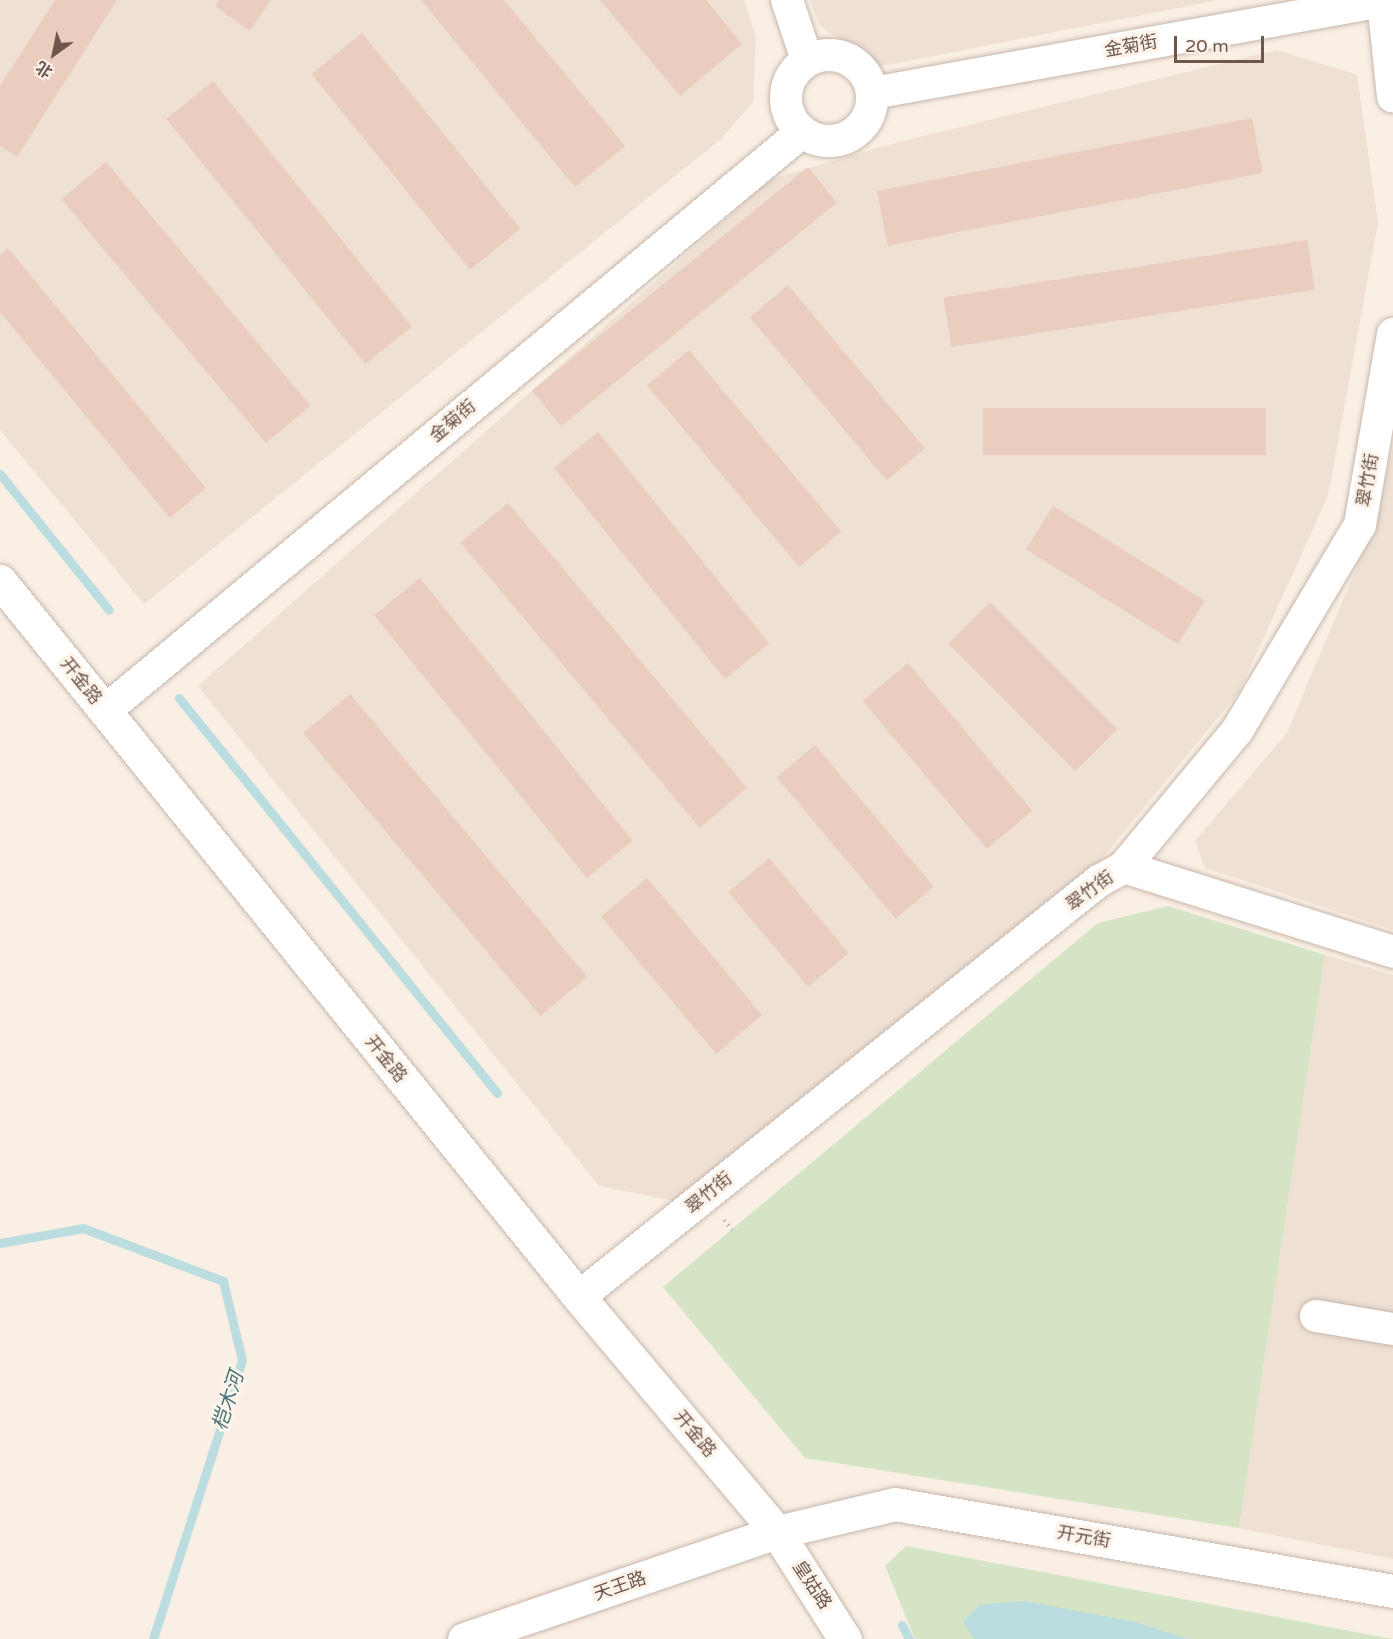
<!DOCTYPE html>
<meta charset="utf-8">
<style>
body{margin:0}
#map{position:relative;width:1393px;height:1639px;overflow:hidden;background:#f9efe4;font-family:"Varela Round","Noto Sans SC",sans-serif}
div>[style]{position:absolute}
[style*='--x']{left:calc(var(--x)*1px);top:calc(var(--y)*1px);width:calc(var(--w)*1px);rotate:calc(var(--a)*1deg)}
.residential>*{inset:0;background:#efe0d4}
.green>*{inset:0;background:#d4e4c5}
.water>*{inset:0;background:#bbdddf}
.stream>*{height:9px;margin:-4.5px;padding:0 4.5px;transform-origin:4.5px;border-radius:4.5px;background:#bbdddf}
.building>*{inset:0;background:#eacdbf;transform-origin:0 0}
.path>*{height:4px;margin-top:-2px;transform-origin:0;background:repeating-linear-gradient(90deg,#cfb0a3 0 1.5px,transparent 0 6px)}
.roads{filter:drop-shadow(0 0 2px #c8b6ac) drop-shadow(0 0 2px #c8b6ac)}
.street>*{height:32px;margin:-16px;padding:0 16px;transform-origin:16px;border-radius:16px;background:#fff}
.street>.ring{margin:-16px;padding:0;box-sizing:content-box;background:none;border:32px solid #fff;border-radius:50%}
.secondary>*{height:33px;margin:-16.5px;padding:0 16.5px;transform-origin:16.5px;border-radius:16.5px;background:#fff}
span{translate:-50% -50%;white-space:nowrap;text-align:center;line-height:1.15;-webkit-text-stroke:6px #fcf3ea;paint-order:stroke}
.street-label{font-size:18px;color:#6e564d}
.water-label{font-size:20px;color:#477477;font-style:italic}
.north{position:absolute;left:24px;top:24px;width:60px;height:60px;-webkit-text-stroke:4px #fcf3ea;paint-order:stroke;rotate:213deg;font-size:16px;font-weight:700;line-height:24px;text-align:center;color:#6e564d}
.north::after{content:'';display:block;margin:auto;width:21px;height:27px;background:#6e564d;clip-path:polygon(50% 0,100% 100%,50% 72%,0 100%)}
.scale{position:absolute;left:1174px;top:36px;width:90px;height:27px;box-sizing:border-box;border:3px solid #6e564d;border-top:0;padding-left:8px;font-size:18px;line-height:21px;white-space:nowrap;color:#6e564d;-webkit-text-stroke:4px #fcf3ea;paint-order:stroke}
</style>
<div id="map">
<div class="residential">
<div style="clip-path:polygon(0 0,744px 0,756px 37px,753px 102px,721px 139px,144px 604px,0 430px)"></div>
<div style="clip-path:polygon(810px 0,1219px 0,877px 67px,819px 25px)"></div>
<div style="clip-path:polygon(1277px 50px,1357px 75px,1378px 222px,1328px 496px,1239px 692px,1086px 878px,679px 1202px,599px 1186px,198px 686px,771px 179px,895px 143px)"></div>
<div style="clip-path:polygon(1393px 448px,1393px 930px,1205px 868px,1195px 841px,1287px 733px,1373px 528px)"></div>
<div style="clip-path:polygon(1325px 955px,1393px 975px,1393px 1559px,1239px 1528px)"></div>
</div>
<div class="green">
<div style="clip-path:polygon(1168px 906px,1325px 955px,1239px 1528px,805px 1458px,663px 1287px,1098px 923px)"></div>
<div style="clip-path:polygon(906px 1546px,1392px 1639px,915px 1639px,885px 1566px)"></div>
</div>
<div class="water">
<div style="clip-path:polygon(1025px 1601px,1135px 1622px,1188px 1639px,974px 1639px,963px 1622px,979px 1605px)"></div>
</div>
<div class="stream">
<div style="--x:0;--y:474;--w:174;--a:51.3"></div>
<div style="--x:179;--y:698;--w:507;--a:51.16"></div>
<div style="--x:0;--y:1243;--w:84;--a:-10.2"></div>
<div style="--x:83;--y:1228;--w:150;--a:20.7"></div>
<div style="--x:223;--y:1281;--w:81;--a:76.5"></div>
<div style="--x:242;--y:1360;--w:293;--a:107.7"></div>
<div style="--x:902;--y:1625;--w:16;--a:63"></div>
</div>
<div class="building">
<div style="clip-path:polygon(55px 0,117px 0,17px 157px,0 146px,0 86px)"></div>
<div style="clip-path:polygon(219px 0,271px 0,250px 31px,215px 6px)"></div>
<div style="clip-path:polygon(421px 0,504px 0,625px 146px,575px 187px)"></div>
<div style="clip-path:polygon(600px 0,706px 0,742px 44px,680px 96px)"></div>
<div style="left:362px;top:33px;width:252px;height:65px;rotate:51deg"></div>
<div style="left:213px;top:81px;width:316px;height:60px;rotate:51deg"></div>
<div style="left:1252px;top:118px;width:56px;height:382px;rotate:79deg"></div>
<div style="left:106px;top:162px;width:318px;height:58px;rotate:50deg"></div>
<div style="left:808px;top:167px;width:46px;height:355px;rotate:51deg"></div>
<div style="left:1307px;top:240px;width:50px;height:368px;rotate:81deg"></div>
<div style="clip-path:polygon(8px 248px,206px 488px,170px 518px,0 312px,0 255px)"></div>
<div style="left:788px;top:285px;width:213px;height:50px;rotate:50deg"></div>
<div style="left:689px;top:350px;width:237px;height:55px;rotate:50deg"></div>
<div style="left:983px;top:408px;width:283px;height:47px"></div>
<div style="left:598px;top:432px;width:272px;height:57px;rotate:51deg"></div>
<div style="left:508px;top:503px;width:372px;height:62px;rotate:50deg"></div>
<div style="left:1053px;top:506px;width:179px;height:51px;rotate:32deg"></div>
<div style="left:420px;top:578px;width:338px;height:59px;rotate:51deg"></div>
<div style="left:990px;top:602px;width:180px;height:59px;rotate:45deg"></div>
<div style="left:908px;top:663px;width:193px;height:59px;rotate:50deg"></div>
<div style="left:350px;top:694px;width:369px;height:61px;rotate:50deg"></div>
<div style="left:815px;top:745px;width:185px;height:50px;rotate:50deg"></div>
<div style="left:769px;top:858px;width:124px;height:53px;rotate:50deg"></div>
<div style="left:647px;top:878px;width:179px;height:60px;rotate:50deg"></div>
</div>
<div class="path">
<div style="--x:724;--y:1220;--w:13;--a:51"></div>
</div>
<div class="roads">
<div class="street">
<div style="--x:787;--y:0;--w:63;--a:71.6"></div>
<div style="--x:1383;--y:0;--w:97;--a:84.1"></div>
<div class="ring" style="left:786px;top:55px;width:54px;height:54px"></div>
<div style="--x:873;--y:93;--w:523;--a:-10.24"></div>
<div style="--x:105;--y:711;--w:906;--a:-39.72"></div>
<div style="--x:1124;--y:867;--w:282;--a:17.5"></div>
<div style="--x:579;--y:1297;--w:666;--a:-38.66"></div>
<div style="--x:1099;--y:881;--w:29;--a:-29"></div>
<div style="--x:1124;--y:867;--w:177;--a:-50.3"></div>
<div style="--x:1237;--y:731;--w:240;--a:-59.2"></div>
<div style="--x:1360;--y:525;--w:194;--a:-80.2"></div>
<div style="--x:1316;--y:1316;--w:78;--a:9.6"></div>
</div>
<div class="secondary">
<div style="--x:0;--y:581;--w:921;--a:51.04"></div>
<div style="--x:579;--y:1297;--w:307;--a:49.9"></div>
<div style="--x:777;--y:1532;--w:127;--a:57.6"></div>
<div style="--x:464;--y:1639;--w:331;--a:-18.9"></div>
<div style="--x:777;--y:1532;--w:121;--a:-13.3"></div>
<div style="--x:895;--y:1504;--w:506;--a:9.91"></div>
</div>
</div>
<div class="street-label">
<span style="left:1131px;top:46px;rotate:-10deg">金菊街</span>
<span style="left:453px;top:421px;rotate:-40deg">金菊街</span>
<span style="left:1368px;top:480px;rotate:-80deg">翠竹街</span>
<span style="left:81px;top:681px;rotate:51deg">开金路</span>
<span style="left:1090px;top:891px;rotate:-36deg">翠竹街</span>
<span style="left:386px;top:1059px;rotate:51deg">开金路</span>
<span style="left:709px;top:1193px;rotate:-39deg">翠竹街</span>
<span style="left:695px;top:1434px;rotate:50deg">开金路</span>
<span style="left:1084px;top:1537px;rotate:10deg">开元街</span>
<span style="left:812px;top:1585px;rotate:56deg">皇姑路</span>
<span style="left:620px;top:1586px;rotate:-19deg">天王路</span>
</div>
<div class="water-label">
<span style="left:229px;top:1401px;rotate:-72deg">桤木河</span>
</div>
<div class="north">北</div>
<div class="scale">20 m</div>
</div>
